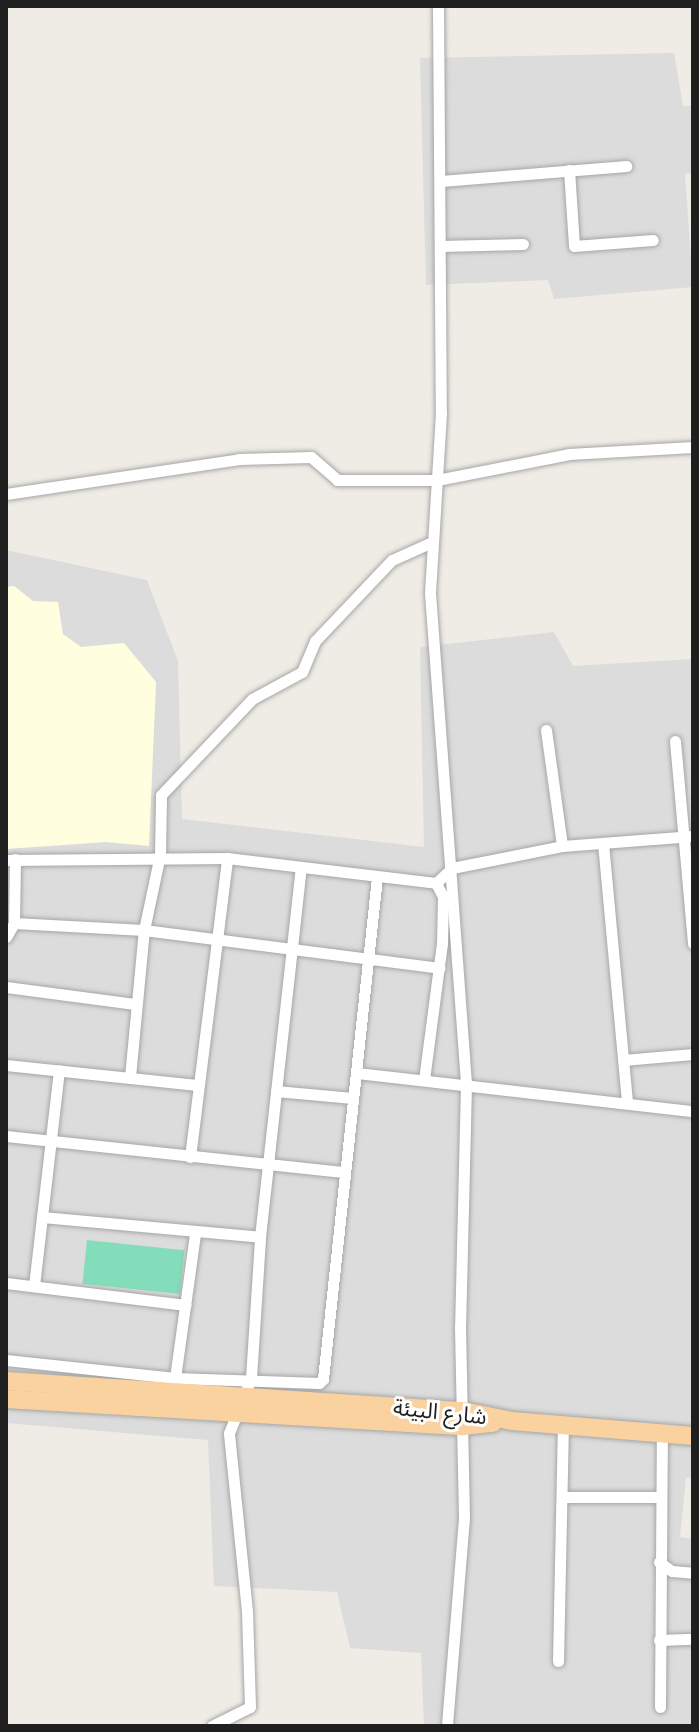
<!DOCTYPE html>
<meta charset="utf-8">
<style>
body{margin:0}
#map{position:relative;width:699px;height:1732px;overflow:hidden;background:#efece5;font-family:Inter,"Noto Sans Arabic",sans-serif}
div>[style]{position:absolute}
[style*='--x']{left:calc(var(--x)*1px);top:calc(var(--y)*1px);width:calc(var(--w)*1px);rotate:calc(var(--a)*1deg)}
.residential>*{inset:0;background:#dddcdc}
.education>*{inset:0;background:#fffedf}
.pitch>*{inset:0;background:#84ddba;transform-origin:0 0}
.roads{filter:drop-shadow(0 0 2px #a6a6a6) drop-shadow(0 0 2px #a6a6a6)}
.minor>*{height:11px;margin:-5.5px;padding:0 5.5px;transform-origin:5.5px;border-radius:5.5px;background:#fff}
.primary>*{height:18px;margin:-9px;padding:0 9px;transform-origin:9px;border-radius:9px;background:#fad29f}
span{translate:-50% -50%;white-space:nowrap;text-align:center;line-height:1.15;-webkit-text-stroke:6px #fff;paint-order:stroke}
.street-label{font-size:22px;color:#1f1f1f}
.frame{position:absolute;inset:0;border:8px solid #1f1f1f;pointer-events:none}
</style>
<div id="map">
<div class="residential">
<div style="clip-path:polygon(674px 53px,683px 106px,693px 106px,693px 173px,685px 174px,693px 287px,554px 299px,548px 280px,426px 285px,420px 58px)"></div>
<div style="clip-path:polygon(6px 550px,147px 580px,178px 661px,182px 819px,424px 847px,420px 647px,554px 632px,573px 666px,693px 659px,693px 1477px,686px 1478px,680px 1537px,693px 1539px,693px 1726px,424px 1726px,421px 1653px,350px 1648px,337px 1592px,214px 1586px,208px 1440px,6px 1423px)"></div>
</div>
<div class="education">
<div style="clip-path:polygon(14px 586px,33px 601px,58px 602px,63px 634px,81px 647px,124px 643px,156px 682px,149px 846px,106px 842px,6px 849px,6px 587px)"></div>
</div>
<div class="pitch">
<div style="left:87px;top:1240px;width:98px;height:44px;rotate:6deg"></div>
</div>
<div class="roads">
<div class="minor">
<div style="--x:438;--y:6;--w:407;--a:89.6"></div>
<div style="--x:441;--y:413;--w:180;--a:93.5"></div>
<div style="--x:430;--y:593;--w:493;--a:85.8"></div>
<div style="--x:466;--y:1085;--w:242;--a:91.4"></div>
<div style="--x:460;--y:1327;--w:191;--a:88.8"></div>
<div style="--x:464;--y:1518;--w:209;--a:94.7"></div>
<div style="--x:569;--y:170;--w:76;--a:86.2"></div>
<div style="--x:574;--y:246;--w:79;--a:-4.3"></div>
<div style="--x:441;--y:181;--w:186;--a:-4.6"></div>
<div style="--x:440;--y:246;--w:83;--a:-1.4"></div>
<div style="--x:6;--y:494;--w:236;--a:-8.5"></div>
<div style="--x:239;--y:459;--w:72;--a:-1.6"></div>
<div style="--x:311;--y:457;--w:35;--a:41"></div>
<div style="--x:337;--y:480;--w:100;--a:0"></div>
<div style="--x:437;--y:480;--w:135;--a:-11.1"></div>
<div style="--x:569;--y:454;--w:124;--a:-3.2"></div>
<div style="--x:546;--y:730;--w:117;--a:82.1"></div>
<div style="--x:675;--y:741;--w:203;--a:84.9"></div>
<div style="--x:603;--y:843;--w:261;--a:84.7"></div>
<div style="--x:6;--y:860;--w:221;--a:-0.5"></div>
<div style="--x:227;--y:858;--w:210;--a:6.8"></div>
<div style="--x:436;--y:883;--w:16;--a:63"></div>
<div style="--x:443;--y:897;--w:46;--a:91.2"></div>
<div style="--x:442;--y:943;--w:138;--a:97.5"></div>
<div style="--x:436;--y:883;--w:22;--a:-43"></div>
<div style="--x:452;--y:868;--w:112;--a:-11.3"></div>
<div style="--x:562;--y:846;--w:131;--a:-4.4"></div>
<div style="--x:14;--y:923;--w:130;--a:3.1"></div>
<div style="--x:144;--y:930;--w:298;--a:7.3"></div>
<div style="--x:6;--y:937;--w:16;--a:-60"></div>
<div style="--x:14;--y:923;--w:64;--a:-89.1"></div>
<div style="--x:6;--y:987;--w:130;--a:7.5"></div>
<div style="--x:623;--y:1060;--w:70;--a:-4.9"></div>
<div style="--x:6;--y:1065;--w:192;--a:6"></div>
<div style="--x:357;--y:1073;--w:338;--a:6.5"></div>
<div style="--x:130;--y:1077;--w:148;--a:-84.6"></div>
<div style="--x:144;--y:930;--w:77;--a:-78"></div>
<div style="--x:160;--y:855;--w:60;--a:-89"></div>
<div style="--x:161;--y:795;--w:132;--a:-46.5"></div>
<div style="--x:252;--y:699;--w:57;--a:-28.4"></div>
<div style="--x:302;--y:672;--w:34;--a:-67"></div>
<div style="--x:315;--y:641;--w:112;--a:-46.5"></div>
<div style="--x:392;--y:560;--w:42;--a:-24.1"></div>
<div style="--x:276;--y:1091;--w:77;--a:5.2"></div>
<div style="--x:6;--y:1136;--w:341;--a:6.1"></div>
<div style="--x:190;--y:1157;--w:301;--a:-82.9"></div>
<div style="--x:42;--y:1217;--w:219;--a:5.2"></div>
<div style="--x:6;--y:1283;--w:181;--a:7"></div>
<div style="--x:34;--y:1286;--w:217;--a:-83.4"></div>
<div style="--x:6;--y:1360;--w:170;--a:6.1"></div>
<div style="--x:175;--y:1378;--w:144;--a:2"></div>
<div style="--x:319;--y:1383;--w:6;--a:-45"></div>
<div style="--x:323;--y:1379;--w:505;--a:-83.86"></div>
<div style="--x:175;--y:1378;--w:145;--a:-82.1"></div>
<div style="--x:565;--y:1497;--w:96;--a:0"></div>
<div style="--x:659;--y:1562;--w:16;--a:35"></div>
<div style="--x:672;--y:1571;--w:21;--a:5"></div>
<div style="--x:659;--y:1640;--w:34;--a:-2"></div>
<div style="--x:558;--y:1661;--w:236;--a:-88.8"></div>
<div style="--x:660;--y:1707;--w:276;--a:-89.6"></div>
<div style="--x:212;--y:1726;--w:42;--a:-26.6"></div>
<div style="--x:250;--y:1707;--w:96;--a:-91.8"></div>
<div style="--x:247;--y:1611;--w:179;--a:-95.8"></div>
<div style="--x:229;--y:1433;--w:59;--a:-68.2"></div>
<div style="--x:251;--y:1378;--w:141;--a:-86.3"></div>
<div style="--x:260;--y:1237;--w:371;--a:-83.7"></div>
</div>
<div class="primary">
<div style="--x:6;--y:1381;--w:458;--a:3.8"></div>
<div style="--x:463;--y:1411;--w:50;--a:11.5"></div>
<div style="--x:512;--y:1421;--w:182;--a:4.7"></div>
<div style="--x:6;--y:1399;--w:458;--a:3.4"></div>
<div style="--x:463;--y:1426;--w:30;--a:-6"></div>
</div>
</div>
<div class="street-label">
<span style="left:440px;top:1412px;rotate:6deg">شارع البيئة</span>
</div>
<div class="frame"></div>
</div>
